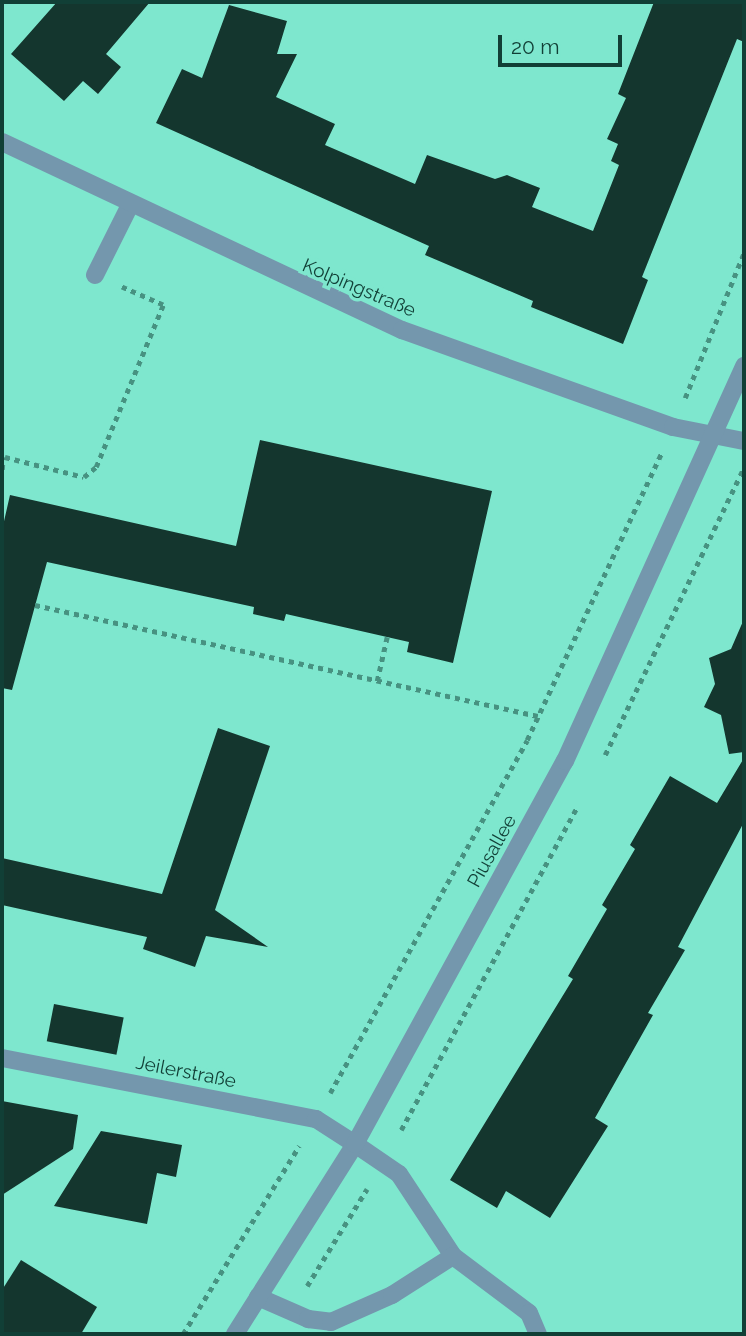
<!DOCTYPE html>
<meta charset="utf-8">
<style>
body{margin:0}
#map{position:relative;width:746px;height:1336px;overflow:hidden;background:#7ee7ce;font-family:Raleway,sans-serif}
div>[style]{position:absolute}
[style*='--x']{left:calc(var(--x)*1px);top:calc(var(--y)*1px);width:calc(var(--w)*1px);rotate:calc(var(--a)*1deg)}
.building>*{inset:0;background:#14362e;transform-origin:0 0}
.path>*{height:4.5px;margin-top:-2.25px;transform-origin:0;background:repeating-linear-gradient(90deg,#479281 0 5px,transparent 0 10px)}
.lane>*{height:18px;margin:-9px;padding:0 9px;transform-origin:9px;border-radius:9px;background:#7497ad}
.street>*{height:18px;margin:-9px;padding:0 9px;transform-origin:9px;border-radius:9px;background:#7497ad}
span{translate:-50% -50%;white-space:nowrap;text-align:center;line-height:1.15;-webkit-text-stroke:7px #7ee7ce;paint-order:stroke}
.street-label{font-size:19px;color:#113f36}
.frame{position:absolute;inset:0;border:4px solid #113f36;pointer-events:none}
.scale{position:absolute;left:498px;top:35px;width:124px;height:32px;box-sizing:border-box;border:4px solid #113f36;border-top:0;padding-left:9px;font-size:21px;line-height:24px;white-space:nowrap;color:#113f36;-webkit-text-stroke:5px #7ee7ce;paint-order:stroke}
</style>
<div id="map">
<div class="building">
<div style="clip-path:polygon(57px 2px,150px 2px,106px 54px,121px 67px,98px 94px,83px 81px,64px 101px,11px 54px)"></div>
<div style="clip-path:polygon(654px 2px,744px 2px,744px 42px,737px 39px,642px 277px,648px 280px,623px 344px,531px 307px,533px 301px,425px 255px,429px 246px,156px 123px,182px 69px,202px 78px,229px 5px,287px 21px,277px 54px,297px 54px,276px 97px,335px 124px,325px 145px,415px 184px,427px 155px,495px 179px,507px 175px,540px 188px,532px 207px,593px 231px,619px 165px,611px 161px,618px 144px,607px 139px,626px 98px,618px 94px)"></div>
<div style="clip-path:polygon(260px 440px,492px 491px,453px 663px,407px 652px,409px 642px,286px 614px,284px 621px,253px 614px,254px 607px,47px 562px,12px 690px,2px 688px,2px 530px,10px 495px,236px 546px)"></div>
<div style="clip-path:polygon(744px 619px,744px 752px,729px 754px,721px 715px,704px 707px,715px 684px,709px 658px,731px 649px)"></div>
<div style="clip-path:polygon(218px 728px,270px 746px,215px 910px,268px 947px,206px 936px,195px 967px,143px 949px,147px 937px,2px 905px,2px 858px,162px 894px)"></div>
<div style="clip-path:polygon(744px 758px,744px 822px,678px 947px,685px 950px,648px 1013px,653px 1015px,595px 1118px,608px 1126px,550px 1218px,506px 1191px,497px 1208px,450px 1180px,573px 979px,568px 976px,607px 909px,602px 905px,635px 849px,630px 845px,670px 776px,717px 803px)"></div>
<div style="left:54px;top:1004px;width:71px;height:38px;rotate:11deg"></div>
<div style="clip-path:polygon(2px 1101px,78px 1115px,73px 1149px,2px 1195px)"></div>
<div style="clip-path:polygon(101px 1131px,182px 1145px,176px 1177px,157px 1173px,147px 1224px,54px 1206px)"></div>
<div style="clip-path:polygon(21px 1260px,97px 1307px,81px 1334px,2px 1334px,2px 1290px)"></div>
</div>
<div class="path">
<div style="--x:685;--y:398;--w:157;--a:-67.9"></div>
<div style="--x:5;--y:457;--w:81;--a:14.2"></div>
<div style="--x:84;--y:477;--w:16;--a:-40"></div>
<div style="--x:96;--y:467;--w:175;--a:-67.5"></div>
<div style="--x:163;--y:305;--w:45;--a:-156.3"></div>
<div style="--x:2;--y:470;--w:13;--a:-86"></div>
<div style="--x:35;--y:605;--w:515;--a:12.44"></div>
<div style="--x:377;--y:681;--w:45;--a:-77.2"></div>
<div style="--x:605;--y:755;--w:317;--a:-64.2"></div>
<div style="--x:330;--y:1093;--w:404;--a:-60.8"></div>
<div style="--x:527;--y:740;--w:316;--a:-64.9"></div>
<div style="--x:401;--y:1130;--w:369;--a:-61.4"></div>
<div style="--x:307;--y:1286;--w:114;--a:-58.3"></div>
<div style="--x:183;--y:1334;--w:221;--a:-58.3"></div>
</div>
<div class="lane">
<div style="--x:95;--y:275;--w:76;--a:-63.4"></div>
<div style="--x:355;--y:1144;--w:53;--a:34.3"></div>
<div style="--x:399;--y:1174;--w:98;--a:56.6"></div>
<div style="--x:453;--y:1256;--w:95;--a:36.9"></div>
<div style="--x:529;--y:1313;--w:23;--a:67"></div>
<div style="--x:258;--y:1297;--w:55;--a:23.7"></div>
<div style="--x:308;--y:1319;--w:23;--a:7"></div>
<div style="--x:331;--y:1322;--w:67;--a:-23.9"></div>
<div style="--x:392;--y:1295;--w:72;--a:-32.6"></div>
</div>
<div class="street">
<div style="--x:2;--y:142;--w:442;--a:25.2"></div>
<div style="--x:402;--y:330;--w:288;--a:19.7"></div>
<div style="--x:673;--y:427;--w:72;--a:11.2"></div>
<div style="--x:2;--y:1058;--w:320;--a:11"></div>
<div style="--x:316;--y:1119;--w:46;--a:32.7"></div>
<div style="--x:235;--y:1334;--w:225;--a:-57.7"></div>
<div style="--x:355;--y:1144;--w:437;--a:-61.3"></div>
<div style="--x:565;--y:761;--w:434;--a:-65.6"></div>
</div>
<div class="street-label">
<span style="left:359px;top:288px;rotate:23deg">Kolpingstraße</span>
<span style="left:492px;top:851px;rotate:-61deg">Piusallee</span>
<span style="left:186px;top:1072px;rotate:11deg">Jeilerstraße</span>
</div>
<div class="frame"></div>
<div class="scale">20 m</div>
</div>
